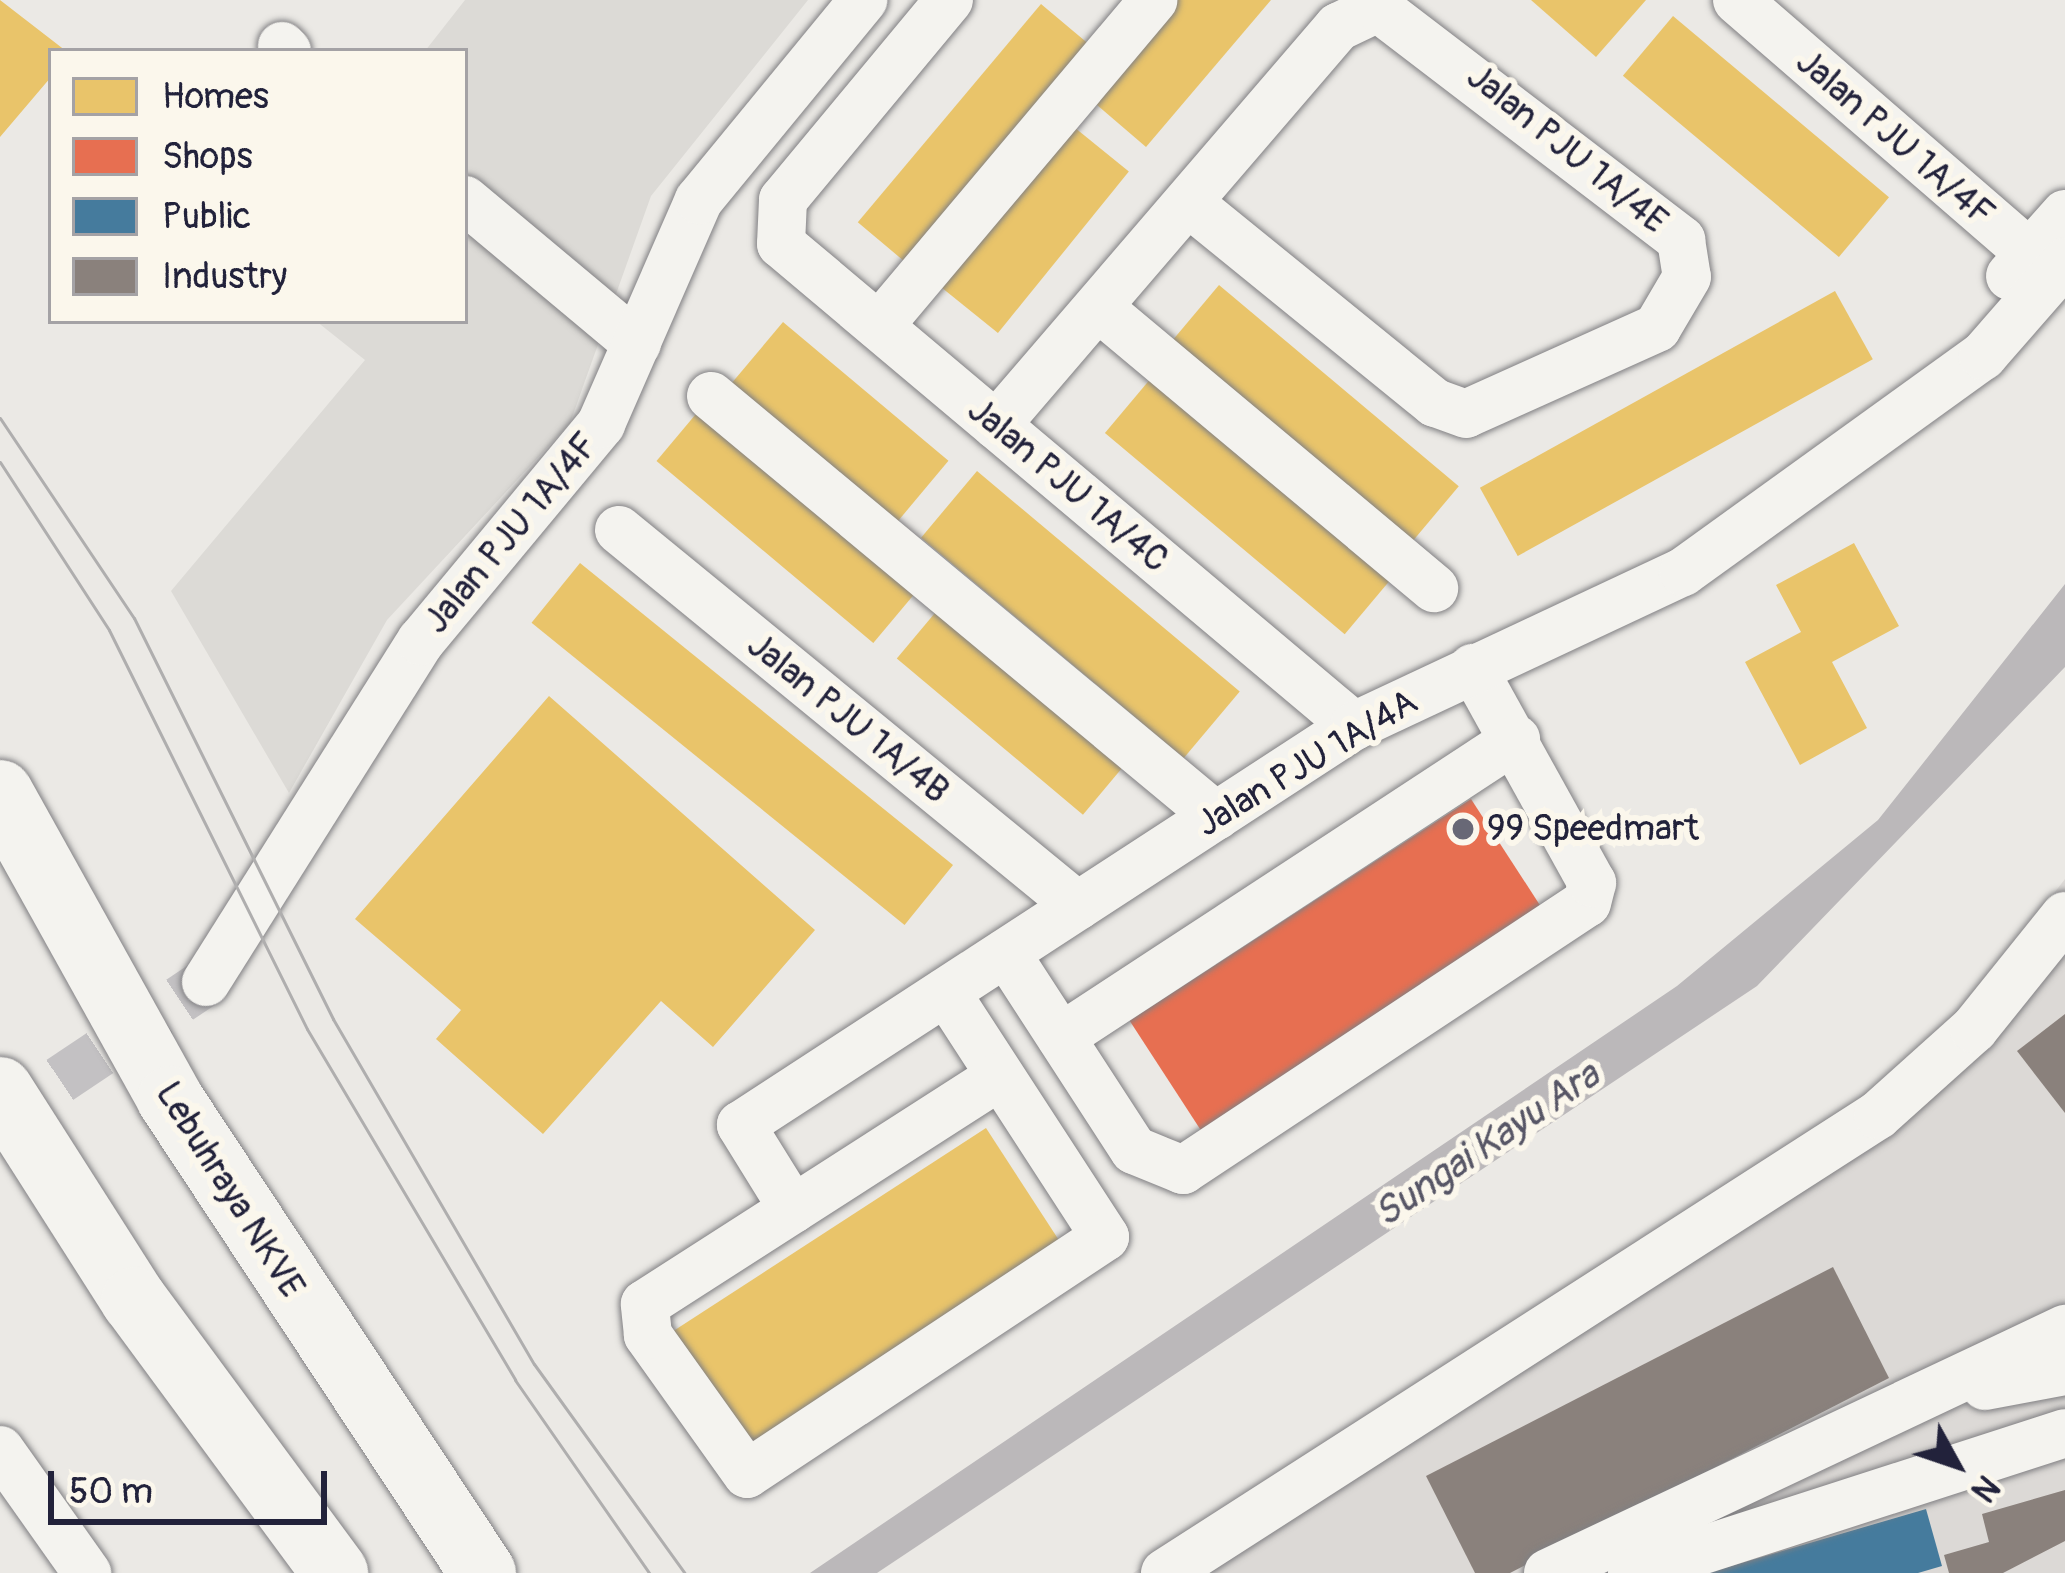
<!DOCTYPE html>
<style>
body{margin:0}
#map{position:relative;width:2065px;height:1573px;overflow:hidden;background:#ebe9e5;font-family:Pangolin,sans-serif}
div>[style]{position:absolute}
[style*='--x']{left:calc(var(--x)*1px);top:calc(var(--y)*1px);width:calc(var(--w)*1px);rotate:calc(var(--a)*1deg)}
.built>*{inset:0;background:#dcd9d6}
.green>*{inset:0;background:#dcdad6}
.water>*{inset:0;background:#bbb8ba}
.homes>*{inset:0;background:#e9c46a;transform-origin:0 0}
.shops>*{inset:0;background:#e76f51;transform-origin:0 0}
.public>*{inset:0;background:#457b9d}
.industry>*{inset:0;background:#8a817c}
.minor-tunnel>*{height:48px;margin-top:-24px;transform-origin:0;background:repeating-linear-gradient(90deg,#c3c1c3 0 48px,transparent 0 72px)}
.roads{filter:drop-shadow(0 0 3px #818083) drop-shadow(0 0 3px #818083)}
.minor>*{height:48px;margin:-24px;padding:0 24px;transform-origin:24px;border-radius:24px;background:#f4f3ef}
.highway>*{height:66px;margin:-33px;padding:0 33px;transform-origin:33px;border-radius:33px;background:#f4f3ef}
.tram>*{height:3px;margin:-1.5px;padding:0 1.5px;transform-origin:1.5px;border-radius:1.5px;background:#afaeae}
.dots>*{width:33px;height:33px;translate:-50% -50%;box-sizing:border-box;border:6px solid #fbf7ec;border-radius:50%}
span{translate:-50% -50%;white-space:nowrap;text-align:center;line-height:1.15;-webkit-text-stroke:12px #fbf7ec;paint-order:stroke}
.street-label{font-size:36px;color:#22223b}
.poi-label{font-size:36px;color:#22223b}
.left{translate:0 -50%;text-align:left}
.water-label{font-size:39px;color:#575666;font-style:italic}
.legend{position:absolute;left:48px;top:48px;width:420px;height:276px;box-sizing:border-box;background:#fbf7ec;border:3px solid #a4a2a5;margin:0;padding:15px 21px;list-style:none;font-size:36px;color:#22223b}
.legend li{display:flex;align-items:center;gap:24px;height:60px}
.legend b{width:60px;border:3px solid #a4a2a5}
.north{position:absolute;left:1897px;top:1405px;width:120px;height:120px;-webkit-text-stroke:9px #fbf7ec;paint-order:stroke;rotate:130deg;font-size:33px;font-weight:700;line-height:48px;text-align:center;color:#22223b}
.north::after{content:'';display:block;margin:auto;width:42px;height:54px;background:#22223b;clip-path:polygon(50% 0,100% 100%,50% 72%,0 100%)}
.scale{position:absolute;left:48px;top:1471px;width:279px;height:54px;box-sizing:border-box;border:6px solid #22223b;border-top:0;padding-left:15px;font-size:36px;line-height:42px;white-space:nowrap;color:#22223b;-webkit-text-stroke:9px #fbf7ec;paint-order:stroke}
</style>
<div id="map">
<div class="built">
<div style="clip-path:polygon(2065px 879px,2065px 1573px,1133px 1573px,1861px 1105px,1958px 1016px)"></div>
</div>
<div class="green">
<div style="clip-path:polygon(465px 0,808px 0,651px 196px,570px 423px,387px 620px,289px 793px,171px 591px,365px 360px,316px 321px,465px 321px,465px 51px,425px 51px)"></div>
</div>
<div class="water">
<div style="clip-path:polygon(2065px 584px,2065px 667px,1757px 986px,877px 1573px,810px 1573px,1677px 986px,1878px 820px)"></div>
</div>
<div class="homes">
<div style="clip-path:polygon(0 0,66px 51px,51px 51px,51px 77px,0 137px)"></div>
<div style="clip-path:polygon(1175px 0,1271px 0,1146px 147px,1090px 99px)"></div>
<div style="clip-path:polygon(1531px 0,1646px 0,1596px 57px)"></div>
<div style="left:1041px;top:4px;width:75px;height:285px;rotate:40deg"></div>
<div style="left:1673px;top:16px;width:282px;height:78px;rotate:40deg"></div>
<div style="left:1069px;top:123px;width:77px;height:208px;rotate:39deg"></div>
<div style="left:1219px;top:285px;width:313px;height:81px;rotate:40deg"></div>
<div style="left:1835px;top:291px;width:78px;height:406px;rotate:61deg"></div>
<div style="left:783px;top:322px;width:216px;height:80px;rotate:40deg"></div>
<div style="left:1157px;top:371px;width:313px;height:81px;rotate:40deg"></div>
<div style="left:706px;top:402px;width:283px;height:77px;rotate:40deg"></div>
<div style="left:977px;top:471px;width:343px;height:87px;rotate:40deg"></div>
<div style="clip-path:polygon(1854px 543px,1899px 626px,1832px 662px,1867px 728px,1800px 765px,1745px 662px,1801px 632px,1776px 585px)"></div>
<div style="left:580px;top:563px;width:480px;height:77px;rotate:39deg"></div>
<div style="left:945px;top:601px;width:243px;height:75px;rotate:40deg"></div>
<div style="clip-path:polygon(549px 696px,815px 930px,713px 1047px,661px 1001px,543px 1134px,436px 1039px,461px 1010px,355px 919px)"></div>
<div style="left:986px;top:1128px;width:145px;height:376px;rotate:57deg"></div>
</div>
<div class="shops">
<div style="left:1471px;top:799px;width:137px;height:407px;rotate:57deg"></div>
</div>
<div class="public">
<div style="clip-path:polygon(1926px 1509px,1942px 1566px,1918px 1573px,1707px 1573px)"></div>
</div>
<div class="industry">
<div style="clip-path:polygon(2065px 1014px,2065px 1113px,2017px 1051px)"></div>
<div style="clip-path:polygon(1833px 1267px,1889px 1378px,1510px 1573px,1475px 1573px,1426px 1476px)"></div>
<div style="clip-path:polygon(2065px 1490px,2065px 1541px,2003px 1573px,1949px 1573px,1944px 1555px,1989px 1542px,1982px 1514px)"></div>
</div>
<div class="minor-tunnel">
<div style="--x:0;--y:1120;--w:248;--a:-33.8"></div>
</div>
<div class="roads">
<div class="minor">
<div style="--x:949;--y:0;--w:260;--a:129.7"></div>
<div style="--x:783;--y:200;--w:44;--a:92.6"></div>
<div style="--x:781;--y:244;--w:749;--a:40.07"></div>
<div style="--x:1737;--y:0;--w:420;--a:40.9"></div>
<div style="--x:282;--y:46;--w:7;--a:45"></div>
<div style="--x:465;--y:200;--w:224;--a:39.9"></div>
<div style="--x:2010;--y:276;--w:83;--a:-48.4"></div>
<div style="--x:1099;--y:308;--w:437;--a:39.9"></div>
<div style="--x:879;--y:326;--w:426;--a:-49.9"></div>
<div style="--x:711;--y:396;--w:657;--a:39.75"></div>
<div style="--x:996;--y:425;--w:525;--a:-49.33"></div>
<div style="--x:1338;--y:27;--w:44;--a:-25.4"></div>
<div style="--x:1378;--y:8;--w:382;--a:37.4"></div>
<div style="--x:1681;--y:240;--w:37;--a:81"></div>
<div style="--x:1687;--y:277;--w:59;--a:120.5"></div>
<div style="--x:1657;--y:328;--w:209;--a:155.8"></div>
<div style="--x:1466;--y:414;--w:33;--a:-160"></div>
<div style="--x:1435;--y:403;--w:317;--a:-140.9"></div>
<div style="--x:619;--y:530;--w:593;--a:39.32"></div>
<div style="--x:1006;--y:953;--w:235;--a:57"></div>
<div style="--x:1134;--y:1150;--w:53;--a:22.2"></div>
<div style="--x:1183;--y:1170;--w:484;--a:-33.5"></div>
<div style="--x:1587;--y:903;--w:21;--a:-76"></div>
<div style="--x:1592;--y:883;--w:246;--a:-119"></div>
<div style="--x:206;--y:982;--w:403;--a:-57.8"></div>
<div style="--x:421;--y:641;--w:282;--a:-50.3"></div>
<div style="--x:601;--y:424;--w:244;--a:-66.4"></div>
<div style="--x:699;--y:200;--w:259;--a:-50.6"></div>
<div style="--x:946;--y:992;--w:292;--a:57"></div>
<div style="--x:1105;--y:1237;--w:429;--a:146.5"></div>
<div style="--x:747;--y:1474;--w:171;--a:-125.5"></div>
<div style="--x:648;--y:1335;--w:31;--a:-96"></div>
<div style="--x:645;--y:1304;--w:420;--a:-32.7"></div>
<div style="--x:1061;--y:1037;--w:544;--a:-33.22"></div>
<div style="--x:793;--y:1209;--w:99;--a:-121.8"></div>
<div style="--x:741;--y:1125;--w:731;--a:-33.06"></div>
<div style="--x:1354;--y:726;--w:363;--a:-25.1"></div>
<div style="--x:1683;--y:572;--w:370;--a:-35.8"></div>
<div style="--x:1983;--y:356;--w:125;--a:-48.9"></div>
<div style="--x:1985;--y:1386;--w:81;--a:-10.6"></div>
<div style="--x:0;--y:1450;--w:151;--a:54.7"></div>
<div style="--x:1165;--y:1573;--w:847;--a:-32.71"></div>
<div style="--x:1878;--y:1115;--w:129;--a:-41.9"></div>
<div style="--x:1974;--y:1029;--w:145;--a:-51.2"></div>
<div style="--x:1548;--y:1573;--w:572;--a:-25.27"></div>
<div style="--x:1632;--y:1573;--w:455;--a:-17.9"></div>
</div>
<div class="highway">
<div style="--x:0;--y:793;--w:350;--a:60.9"></div>
<div style="--x:170;--y:1099;--w:568;--a:56.56"></div>
<div style="--x:0;--y:1090;--w:249;--a:57.5"></div>
<div style="--x:134;--y:1300;--w:339;--a:53.6"></div>
</div>
</div>
<div class="tram">
<div style="--x:0;--y:418;--w:241;--a:56.2"></div>
<div style="--x:134;--y:618;--w:448;--a:63.6"></div>
<div style="--x:333;--y:1019;--w:399;--a:59.8"></div>
<div style="--x:534;--y:1364;--w:258;--a:54.2"></div>
<div style="--x:0;--y:462;--w:200;--a:57"></div>
<div style="--x:109;--y:630;--w:445;--a:63.6"></div>
<div style="--x:307;--y:1029;--w:408;--a:59.3"></div>
<div style="--x:515;--y:1380;--w:235;--a:55.2"></div>
</div>
<div class="dots">
<div style="left:1463px;top:829px;background:#686876"></div>
</div>
<div class="street-label">
<span style="left:1895px;top:138px;rotate:41deg">Jalan PJU 1A/4F</span>
<span style="left:1567px;top:149px;rotate:39deg">Jalan PJU 1A/4E</span>
<span style="left:1068px;top:485px;rotate:40deg">Jalan PJU 1A/4C</span>
<span style="left:511px;top:533px;rotate:-50deg">Jalan PJU 1A/4F</span>
<span style="left:848px;top:718px;rotate:39deg">Jalan PJU 1A/4B</span>
<span style="left:1307px;top:763px;rotate:-31deg">Jalan PJU 1A/4A</span>
<span style="left:230px;top:1190px;rotate:58deg">Lebuhraya NKVE</span>
</div>
<div class="poi-label">
<span class="left" style="left:1487px;top:829px">99 Speedmart</span>
</div>
<div class="water-label">
<span style="left:1487px;top:1145px;rotate:-34deg">Sungai Kayu Ara</span>
</div>
<ul class="legend">
<li><b style="height:33px;background:#e9c46a"></b>Homes</li>
<li><b style="height:33px;background:#e76f51"></b>Shops</li>
<li><b style="height:33px;background:#457b9d"></b>Public</li>
<li><b style="height:33px;background:#8a817c"></b>Industry</li>
</ul>
<div class="north">N</div>
<div class="scale">50 m</div>
</div>
